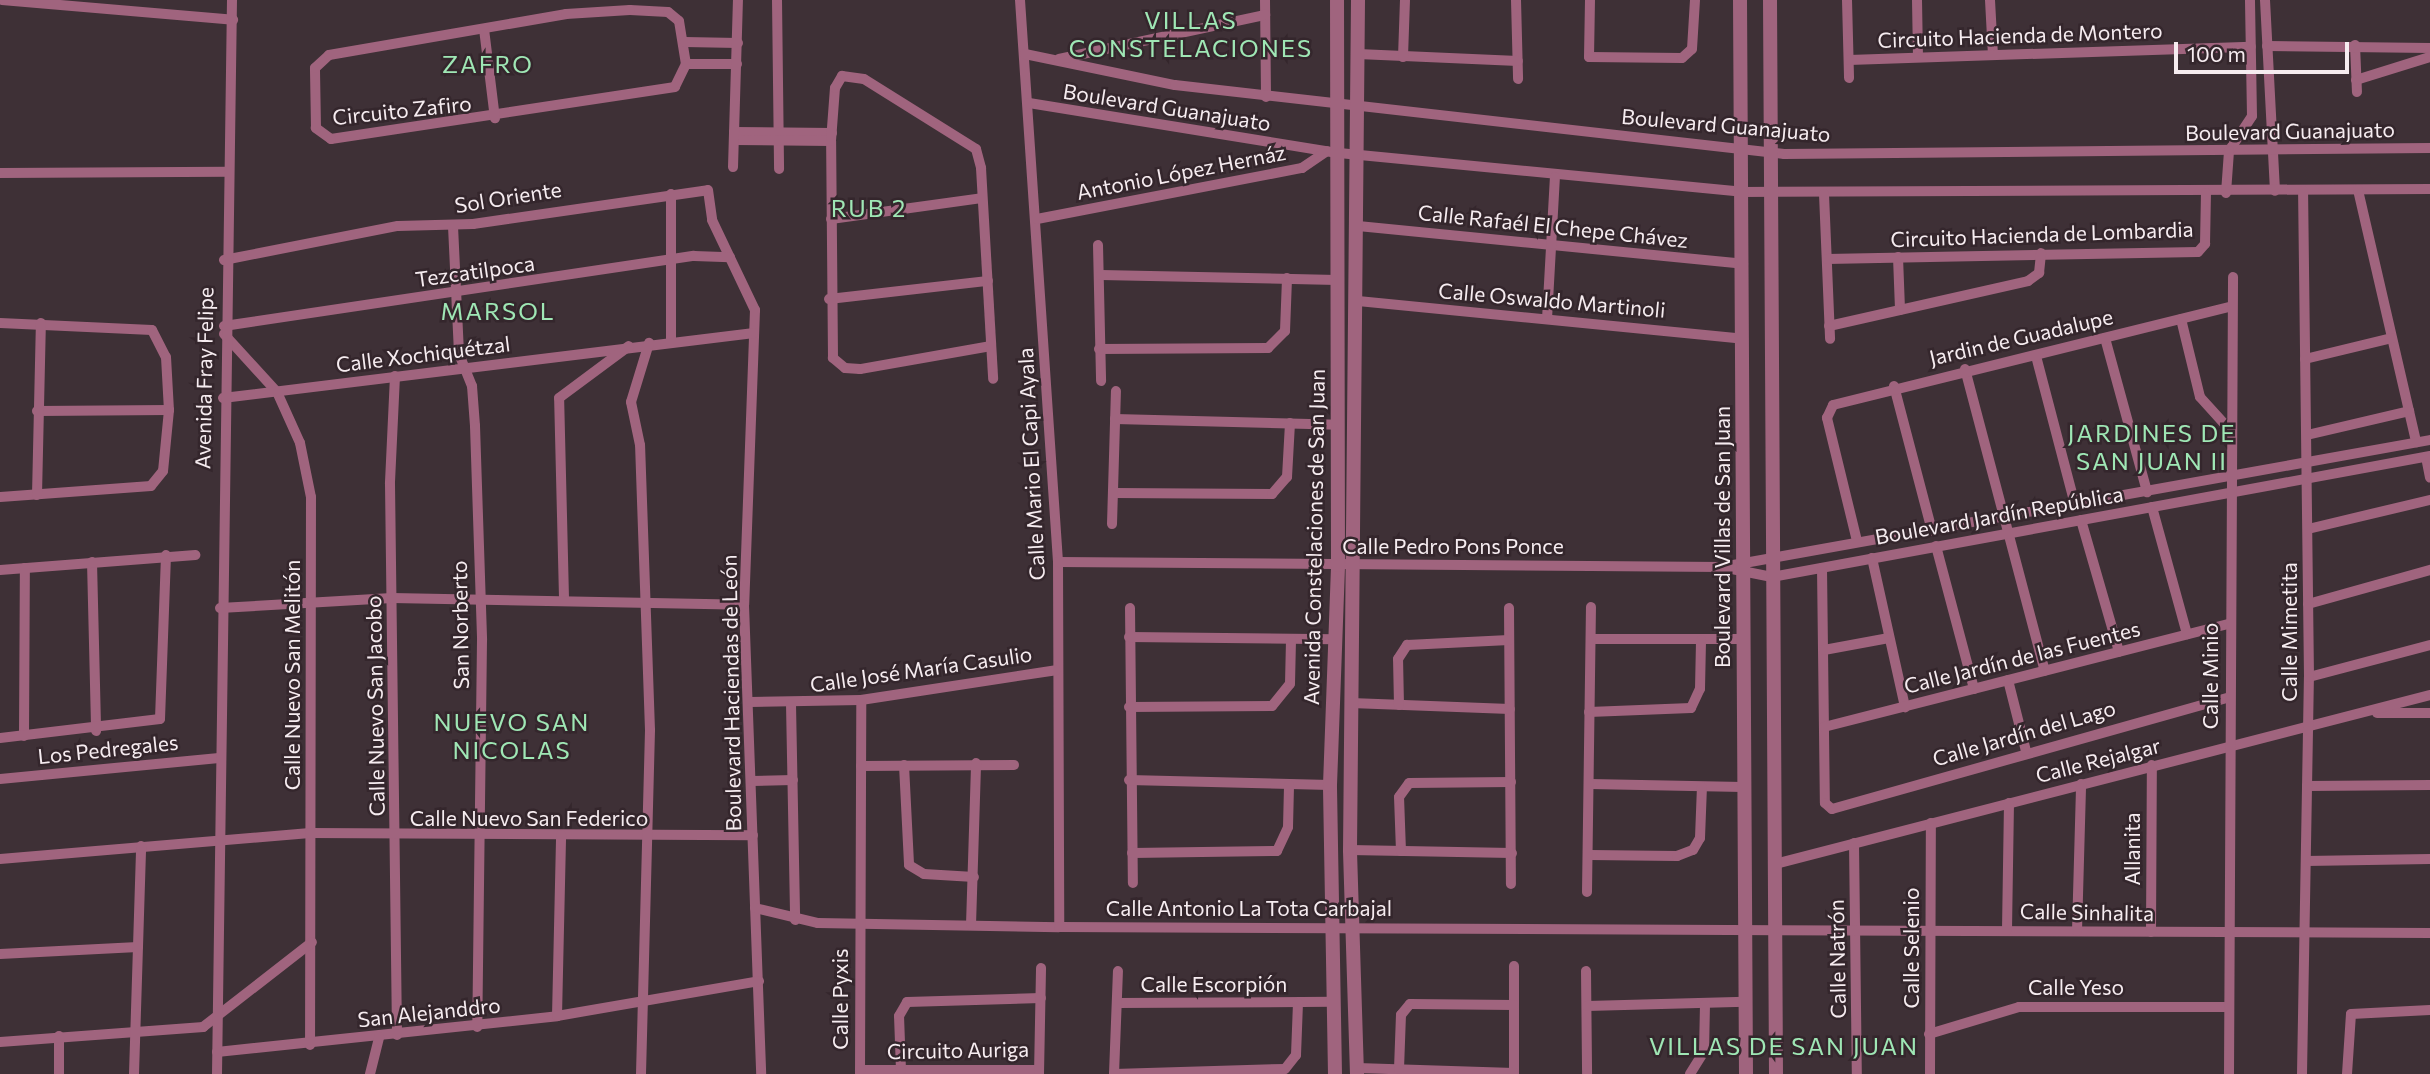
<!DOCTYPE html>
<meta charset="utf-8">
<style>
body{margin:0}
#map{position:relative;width:2430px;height:1074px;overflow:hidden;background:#3e3036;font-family:Commissioner,sans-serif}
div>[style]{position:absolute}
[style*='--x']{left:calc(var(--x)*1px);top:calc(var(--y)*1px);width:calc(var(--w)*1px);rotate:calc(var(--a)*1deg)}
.minor>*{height:10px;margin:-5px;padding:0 5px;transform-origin:5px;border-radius:5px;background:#a0647e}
.tertiary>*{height:14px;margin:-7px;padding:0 7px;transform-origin:7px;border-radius:7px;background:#a0647e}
span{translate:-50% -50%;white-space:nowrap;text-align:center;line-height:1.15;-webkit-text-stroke:5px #34262c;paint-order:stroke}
.street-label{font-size:21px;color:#f6ecf0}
.quarter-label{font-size:24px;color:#9fe7b5;letter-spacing:2px}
.scale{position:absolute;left:2174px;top:42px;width:175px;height:32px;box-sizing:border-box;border:4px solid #f6ecf0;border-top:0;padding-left:9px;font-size:21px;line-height:24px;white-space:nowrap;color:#f6ecf0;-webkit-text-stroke:5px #34262c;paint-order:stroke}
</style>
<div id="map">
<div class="minor">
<div style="--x:2;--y:0;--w:232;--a:4.9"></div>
<div style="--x:777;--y:0;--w:169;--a:89.3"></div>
<div style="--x:1020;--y:0;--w:563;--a:86.13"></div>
<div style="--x:1058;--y:562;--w:365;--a:89.8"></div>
<div style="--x:1265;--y:0;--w:97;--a:89.4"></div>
<div style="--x:1516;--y:0;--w:79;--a:88.5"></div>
<div style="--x:1590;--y:0;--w:57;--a:91"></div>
<div style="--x:1589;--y:57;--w:93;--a:0.6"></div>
<div style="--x:1682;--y:58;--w:13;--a:-42"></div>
<div style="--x:1692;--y:49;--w:49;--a:-86.5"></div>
<div style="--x:1847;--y:0;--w:78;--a:88.5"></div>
<div style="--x:1917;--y:0;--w:57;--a:89"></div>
<div style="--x:1990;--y:0;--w:55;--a:86.9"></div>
<div style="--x:2265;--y:0;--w:191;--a:87"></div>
<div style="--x:630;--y:10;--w:38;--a:3"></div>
<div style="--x:668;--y:12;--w:14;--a:39"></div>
<div style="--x:679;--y:21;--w:44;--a:80.8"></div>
<div style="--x:686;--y:64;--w:25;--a:116"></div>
<div style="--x:675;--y:87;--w:348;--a:171.4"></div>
<div style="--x:331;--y:139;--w:19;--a:-144"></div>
<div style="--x:316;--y:128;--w:60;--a:-91"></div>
<div style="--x:315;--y:68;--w:19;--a:-43"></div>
<div style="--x:329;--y:55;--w:241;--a:-9.8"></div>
<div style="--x:566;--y:14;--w:64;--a:-3.6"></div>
<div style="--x:484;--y:29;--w:90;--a:83"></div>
<div style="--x:685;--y:42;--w:53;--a:1.1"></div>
<div style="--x:2355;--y:45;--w:47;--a:87.6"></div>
<div style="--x:2267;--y:46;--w:163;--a:0.7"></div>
<div style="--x:1025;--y:54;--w:153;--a:11.7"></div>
<div style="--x:1175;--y:85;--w:613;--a:6.46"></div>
<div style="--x:1784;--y:154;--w:646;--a:-0.53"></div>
<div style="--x:1358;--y:54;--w:160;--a:2.5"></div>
<div style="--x:1403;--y:57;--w:57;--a:-88"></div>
<div style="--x:1059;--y:59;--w:211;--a:-12.1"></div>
<div style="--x:1849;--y:60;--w:402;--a:-1.9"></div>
<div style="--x:686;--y:64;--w:51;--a:0"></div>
<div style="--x:2356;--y:80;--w:77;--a:-17.3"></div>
<div style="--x:1029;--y:103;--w:314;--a:9.2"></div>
<div style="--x:1339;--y:153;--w:405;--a:5.5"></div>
<div style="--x:1742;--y:192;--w:688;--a:-0.25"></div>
<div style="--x:734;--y:132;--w:98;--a:0.6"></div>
<div style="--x:734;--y:140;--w:97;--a:0.6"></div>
<div style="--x:2229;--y:151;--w:42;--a:-56.7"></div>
<div style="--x:2252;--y:116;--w:116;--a:-91"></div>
<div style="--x:733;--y:167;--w:167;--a:-88.3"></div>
<div style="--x:0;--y:173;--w:228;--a:-0.3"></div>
<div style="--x:2358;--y:190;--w:259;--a:77"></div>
<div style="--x:2226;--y:193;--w:42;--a:-85.9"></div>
<div style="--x:1824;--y:194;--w:145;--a:87.6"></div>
<div style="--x:831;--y:219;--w:152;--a:-7.9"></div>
<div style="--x:1037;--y:219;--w:270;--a:-10.9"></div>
<div style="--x:1302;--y:168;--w:30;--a:-34"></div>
<div style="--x:453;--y:226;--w:128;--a:87.3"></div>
<div style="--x:459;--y:354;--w:35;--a:68"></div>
<div style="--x:472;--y:386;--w:40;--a:85.7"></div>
<div style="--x:475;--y:426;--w:214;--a:88.1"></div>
<div style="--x:482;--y:640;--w:387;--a:90.7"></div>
<div style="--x:1358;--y:226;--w:387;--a:5.6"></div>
<div style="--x:1098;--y:245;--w:136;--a:88.7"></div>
<div style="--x:1898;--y:257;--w:53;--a:87.8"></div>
<div style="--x:1827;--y:259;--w:371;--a:-1.1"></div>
<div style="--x:2198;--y:252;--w:11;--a:-49"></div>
<div style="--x:2205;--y:244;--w:51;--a:-88.9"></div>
<div style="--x:224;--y:260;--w:177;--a:-11.1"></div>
<div style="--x:398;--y:226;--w:75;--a:-1.5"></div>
<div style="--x:473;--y:224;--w:237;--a:-8.2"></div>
<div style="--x:708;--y:190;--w:30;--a:82"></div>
<div style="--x:712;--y:220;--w:100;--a:64.5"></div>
<div style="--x:755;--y:310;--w:295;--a:92.1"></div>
<div style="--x:744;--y:605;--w:469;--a:87.9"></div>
<div style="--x:1101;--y:275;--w:236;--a:1.2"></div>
<div style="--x:829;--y:299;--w:160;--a:-6.5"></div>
<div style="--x:1358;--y:301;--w:387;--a:5.6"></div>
<div style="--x:1547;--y:319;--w:142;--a:-86.8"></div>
<div style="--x:2181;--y:319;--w:80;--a:76.3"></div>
<div style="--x:2200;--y:397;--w:45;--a:47.7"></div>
<div style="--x:0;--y:323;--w:152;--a:2.6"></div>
<div style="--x:152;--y:330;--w:30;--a:63"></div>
<div style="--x:166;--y:357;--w:53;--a:86.8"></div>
<div style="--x:169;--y:410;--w:61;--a:95.6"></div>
<div style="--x:163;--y:471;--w:19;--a:129"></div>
<div style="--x:151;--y:486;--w:151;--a:175.8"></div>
<div style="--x:224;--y:326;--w:475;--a:-8.5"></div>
<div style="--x:694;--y:256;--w:36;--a:2"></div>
<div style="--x:1829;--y:326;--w:204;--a:-12.7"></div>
<div style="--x:2028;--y:281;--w:14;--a:-36"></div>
<div style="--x:2039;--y:273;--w:20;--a:-84"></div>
<div style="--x:224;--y:334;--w:79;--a:47.6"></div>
<div style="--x:277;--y:392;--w:56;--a:65.7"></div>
<div style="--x:300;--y:443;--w:55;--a:78.5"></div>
<div style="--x:311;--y:497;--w:548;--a:90.1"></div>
<div style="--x:2105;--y:338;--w:160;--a:74.7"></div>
<div style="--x:671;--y:340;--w:146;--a:-90"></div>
<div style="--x:991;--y:346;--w:133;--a:170"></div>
<div style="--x:860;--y:369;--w:15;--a:-176"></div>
<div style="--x:845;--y:368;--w:16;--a:-140"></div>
<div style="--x:833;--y:358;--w:217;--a:-90.5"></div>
<div style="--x:831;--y:141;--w:53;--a:-85.7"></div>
<div style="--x:835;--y:88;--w:14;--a:-60"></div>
<div style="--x:842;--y:76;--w:22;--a:8"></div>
<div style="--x:864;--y:79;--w:132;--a:32"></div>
<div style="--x:976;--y:149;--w:20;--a:75"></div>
<div style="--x:981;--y:168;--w:211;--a:86.7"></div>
<div style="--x:1099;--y:349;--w:169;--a:-0.3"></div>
<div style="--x:1268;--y:348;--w:24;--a:-45"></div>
<div style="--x:1285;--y:331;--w:53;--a:-87.8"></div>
<div style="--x:2036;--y:356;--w:154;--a:75.3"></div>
<div style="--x:2305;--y:359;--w:89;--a:-13.6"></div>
<div style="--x:1965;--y:369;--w:312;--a:75.2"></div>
<div style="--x:395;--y:376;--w:108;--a:92.7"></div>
<div style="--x:390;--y:484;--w:551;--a:89.27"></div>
<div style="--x:1894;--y:386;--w:150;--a:75.3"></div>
<div style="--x:223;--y:398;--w:535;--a:-6.98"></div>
<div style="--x:37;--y:411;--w:132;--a:-0.4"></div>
<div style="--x:1115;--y:419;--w:224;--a:1.5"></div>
<div style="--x:2307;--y:435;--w:105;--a:-13.2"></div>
<div style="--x:2426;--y:457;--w:21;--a:79"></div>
<div style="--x:1114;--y:493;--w:158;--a:0.4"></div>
<div style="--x:1272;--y:494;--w:23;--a:-49"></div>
<div style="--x:1287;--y:477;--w:54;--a:-86.8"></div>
<div style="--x:37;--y:495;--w:172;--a:-88.7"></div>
<div style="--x:2152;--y:507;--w:132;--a:74.6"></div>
<div style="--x:2081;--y:520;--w:137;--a:73.9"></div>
<div style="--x:1112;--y:524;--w:133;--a:-88.3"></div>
<div style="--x:2308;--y:529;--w:125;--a:-13.4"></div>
<div style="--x:1857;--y:541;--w:127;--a:-103.7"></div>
<div style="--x:1827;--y:418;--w:14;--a:-65"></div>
<div style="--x:1833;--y:405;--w:411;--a:-13.9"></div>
<div style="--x:1936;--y:546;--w:148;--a:75.1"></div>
<div style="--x:1872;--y:558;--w:153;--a:77.5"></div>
<div style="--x:92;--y:562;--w:169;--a:88.6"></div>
<div style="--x:1058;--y:562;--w:664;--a:0.43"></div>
<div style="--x:1722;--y:567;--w:719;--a:-10.17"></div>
<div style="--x:1722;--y:567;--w:51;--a:11.3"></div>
<div style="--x:1772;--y:577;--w:669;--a:-10.42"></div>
<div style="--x:1822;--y:568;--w:235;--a:89.3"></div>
<div style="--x:1825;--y:803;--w:9;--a:41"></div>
<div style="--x:1832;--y:809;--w:411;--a:-15.7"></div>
<div style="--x:0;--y:570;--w:196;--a:-4.4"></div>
<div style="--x:564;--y:598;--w:200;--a:-91.4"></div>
<div style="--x:559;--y:398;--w:87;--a:-36.6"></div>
<div style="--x:2308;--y:604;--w:127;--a:-15.6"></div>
<div style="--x:220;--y:608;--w:172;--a:-3.3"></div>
<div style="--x:392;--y:598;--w:352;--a:1.1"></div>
<div style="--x:1130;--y:608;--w:275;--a:89.4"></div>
<div style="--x:1509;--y:608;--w:276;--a:89.6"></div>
<div style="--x:1129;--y:637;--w:205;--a:0.6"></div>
<div style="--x:1591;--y:639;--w:152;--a:0"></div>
<div style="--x:1824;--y:650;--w:66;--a:-10.5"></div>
<div style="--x:2309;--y:677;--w:125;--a:-14.8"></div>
<div style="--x:2008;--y:680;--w:73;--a:75.8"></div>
<div style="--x:750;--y:702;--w:111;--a:-1"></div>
<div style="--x:861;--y:700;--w:197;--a:-8.7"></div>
<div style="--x:1351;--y:703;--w:159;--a:2.2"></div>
<div style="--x:791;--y:704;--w:216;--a:88.9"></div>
<div style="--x:1399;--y:705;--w:46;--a:-91.2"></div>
<div style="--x:1398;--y:659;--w:17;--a:-57"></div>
<div style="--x:1407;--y:645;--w:102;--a:-2.8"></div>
<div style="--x:1129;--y:707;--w:143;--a:-0.4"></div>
<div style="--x:1272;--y:706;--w:28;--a:-51"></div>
<div style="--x:1290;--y:684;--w:45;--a:-88.7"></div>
<div style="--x:1589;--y:712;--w:102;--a:-2.2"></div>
<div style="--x:1691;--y:708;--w:21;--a:-65"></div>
<div style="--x:1700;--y:689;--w:49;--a:-88.8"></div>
<div style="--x:2377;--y:713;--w:53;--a:0"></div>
<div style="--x:1824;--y:727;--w:418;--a:-14.3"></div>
<div style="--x:24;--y:736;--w:168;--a:-89.7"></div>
<div style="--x:0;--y:738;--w:161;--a:-6.8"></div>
<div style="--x:160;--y:719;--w:164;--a:-87.9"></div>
<div style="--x:904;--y:765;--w:100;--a:87.1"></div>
<div style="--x:909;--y:865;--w:17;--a:31"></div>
<div style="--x:924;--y:874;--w:50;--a:3.4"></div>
<div style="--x:861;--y:766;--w:153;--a:-0.4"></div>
<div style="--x:0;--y:779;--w:220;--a:-5.5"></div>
<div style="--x:1129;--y:780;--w:201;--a:1.4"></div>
<div style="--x:752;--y:781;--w:41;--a:-1.4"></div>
<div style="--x:1590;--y:784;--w:153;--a:1.1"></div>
<div style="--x:2307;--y:786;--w:123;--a:-0.5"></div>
<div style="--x:1854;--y:843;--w:231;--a:89.3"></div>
<div style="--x:1350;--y:850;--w:162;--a:1.1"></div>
<div style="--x:1401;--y:851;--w:54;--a:-92.1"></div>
<div style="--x:1399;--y:797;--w:17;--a:-54"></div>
<div style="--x:1409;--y:783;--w:102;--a:-0.6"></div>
<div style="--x:1132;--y:853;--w:145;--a:-0.8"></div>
<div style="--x:1277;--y:851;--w:26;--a:-65"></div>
<div style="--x:1288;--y:827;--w:42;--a:-88.6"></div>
<div style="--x:1590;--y:855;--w:87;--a:0.7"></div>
<div style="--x:1677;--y:856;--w:17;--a:-21"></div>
<div style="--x:1693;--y:850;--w:14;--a:-60"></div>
<div style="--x:1700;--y:838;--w:51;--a:-87.8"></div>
<div style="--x:0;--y:859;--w:311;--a:-4.8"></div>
<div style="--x:310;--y:833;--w:443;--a:0.3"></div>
<div style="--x:2306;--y:861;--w:124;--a:-0.9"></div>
<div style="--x:1775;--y:864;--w:676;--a:-14.47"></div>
<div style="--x:1587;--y:892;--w:285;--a:-89.2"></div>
<div style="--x:755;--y:908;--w:65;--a:13.4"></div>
<div style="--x:818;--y:923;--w:241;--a:1"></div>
<div style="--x:1059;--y:927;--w:1371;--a:0.25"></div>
<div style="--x:971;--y:925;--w:162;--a:-88.2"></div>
<div style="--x:2007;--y:930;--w:127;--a:-89.1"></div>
<div style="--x:2077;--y:931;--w:147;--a:-88.4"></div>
<div style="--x:2151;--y:932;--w:167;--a:-89.7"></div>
<div style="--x:0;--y:954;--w:138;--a:-2.9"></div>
<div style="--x:1514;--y:966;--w:108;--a:90"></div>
<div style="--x:1586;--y:971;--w:103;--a:89.4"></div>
<div style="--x:1117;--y:1003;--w:216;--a:-0.3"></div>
<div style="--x:1587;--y:1006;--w:158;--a:-1.5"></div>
<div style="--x:557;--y:1016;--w:181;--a:-88.7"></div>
<div style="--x:1929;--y:1034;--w:94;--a:-16.7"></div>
<div style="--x:2019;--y:1007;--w:209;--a:0"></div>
<div style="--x:59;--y:1036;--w:38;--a:90"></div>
<div style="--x:0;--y:1042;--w:204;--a:-4.2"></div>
<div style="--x:203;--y:1027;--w:138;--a:-37.9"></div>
<div style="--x:217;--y:1052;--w:342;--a:-6"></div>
<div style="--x:557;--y:1016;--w:205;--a:-9.8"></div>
<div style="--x:1357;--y:1068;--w:157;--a:1.8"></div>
<div style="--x:1399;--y:1069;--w:54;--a:-87.9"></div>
<div style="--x:1401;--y:1015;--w:14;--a:-51"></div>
<div style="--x:1410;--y:1004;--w:104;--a:0.6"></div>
<div style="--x:860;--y:1070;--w:179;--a:0"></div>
<div style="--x:901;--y:1070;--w:54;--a:-92.1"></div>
<div style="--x:899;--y:1016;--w:16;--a:-60"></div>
<div style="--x:907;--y:1002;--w:134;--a:-1.7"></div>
<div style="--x:134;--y:1074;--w:228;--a:-88.2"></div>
<div style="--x:217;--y:1074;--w:1074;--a:-89.2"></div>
<div style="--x:370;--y:1074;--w:38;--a:-76"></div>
<div style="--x:641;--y:1074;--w:344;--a:-88.5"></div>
<div style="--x:650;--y:730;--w:285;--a:-92"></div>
<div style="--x:640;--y:445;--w:44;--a:-101.8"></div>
<div style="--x:631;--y:402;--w:62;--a:-73"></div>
<div style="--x:860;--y:1074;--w:374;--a:-89.8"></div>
<div style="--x:1039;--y:1074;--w:106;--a:-88.9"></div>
<div style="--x:1114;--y:1074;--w:171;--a:-1.7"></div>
<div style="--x:1285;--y:1069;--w:18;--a:-52"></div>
<div style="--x:1296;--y:1055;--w:52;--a:-87.8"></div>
<div style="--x:1114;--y:1074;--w:103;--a:-87.8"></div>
<div style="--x:1690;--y:1074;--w:26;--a:-58"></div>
<div style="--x:1704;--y:1052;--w:48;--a:-88.8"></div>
<div style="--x:1930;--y:1074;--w:251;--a:-89.8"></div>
<div style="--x:2229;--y:1074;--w:797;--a:-89.71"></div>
<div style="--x:2302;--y:1074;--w:397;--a:-89"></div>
<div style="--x:2309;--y:677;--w:486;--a:-90.7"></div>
<div style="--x:2347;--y:1074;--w:60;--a:-86.2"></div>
<div style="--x:2351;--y:1014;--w:79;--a:-2.9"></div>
</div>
<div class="tertiary">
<div style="--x:1740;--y:0;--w:1074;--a:89.68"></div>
<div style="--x:1770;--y:0;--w:1074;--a:89.68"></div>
<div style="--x:1335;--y:1074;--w:289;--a:-91"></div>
<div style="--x:1330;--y:785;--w:220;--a:-87.9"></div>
<div style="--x:1338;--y:565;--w:565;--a:-90.1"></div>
<div style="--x:1357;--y:1074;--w:224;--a:-91.8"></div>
<div style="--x:1350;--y:850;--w:850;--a:-89.46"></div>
</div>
<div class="street-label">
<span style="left:2020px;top:35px;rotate:-2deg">Circuito Hacienda de Montero</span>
<span style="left:1167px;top:107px;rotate:9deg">Boulevard Guanajuato</span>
<span style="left:402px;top:110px;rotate:-6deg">Circuito Zafiro</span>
<span style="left:1726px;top:125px;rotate:5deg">Boulevard Guanajuato</span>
<span style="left:2290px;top:131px;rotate:-1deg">Boulevard Guanajuato</span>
<span style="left:1181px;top:172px;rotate:-11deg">Antonio López Hernáz</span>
<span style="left:508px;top:197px;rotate:-9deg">Sol Oriente</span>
<span style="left:1553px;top:226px;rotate:6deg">Calle Rafaél El Chepe Chávez</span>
<span style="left:2042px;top:234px;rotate:-2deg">Circuito Hacienda de Lombardia</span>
<span style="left:475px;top:271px;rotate:-8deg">Tezcatilpoca</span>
<span style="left:1552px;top:300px;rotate:5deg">Calle Oswaldo Martinoli</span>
<span style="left:2021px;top:337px;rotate:-13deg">Jardin de Guadalupe</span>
<span style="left:423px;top:354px;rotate:-7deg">Calle Xochiquétzal</span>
<span style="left:204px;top:378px;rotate:-89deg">Avenida Fray Felipe</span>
<span style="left:1031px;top:464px;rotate:-93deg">Calle Mario El Capi Ayala</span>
<span style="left:1999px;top:515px;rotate:-10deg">Boulevard Jardín República</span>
<span style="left:1314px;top:537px;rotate:-89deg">Avenida Constelaciones de San Juan</span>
<span style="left:1722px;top:537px;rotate:-90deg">Boulevard Villas de San Juan</span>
<span style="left:1453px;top:546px">Calle Pedro Pons Ponce</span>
<span style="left:460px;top:625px;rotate:-91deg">San Norberto</span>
<span style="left:2289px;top:632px;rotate:-90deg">Calle Mimetita</span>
<span style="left:2022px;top:657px;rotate:-14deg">Calle Jardín de las Fuentes</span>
<span style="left:921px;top:669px;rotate:-8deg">Calle José María Casulio</span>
<span style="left:292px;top:675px;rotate:-90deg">Calle Nuevo San Melitón</span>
<span style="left:2210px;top:676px;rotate:-90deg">Calle Minio</span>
<span style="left:731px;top:693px;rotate:-91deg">Boulevard Haciendas de León</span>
<span style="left:375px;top:706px;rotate:-91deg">Calle Nuevo San Jacobo</span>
<span style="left:2024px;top:733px;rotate:-16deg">Calle Jardín del Lago</span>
<span style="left:108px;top:749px;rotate:-6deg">Los Pedregales</span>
<span style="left:2098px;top:760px;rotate:-14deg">Calle Rejalgar</span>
<span style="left:529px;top:818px">Calle Nuevo San Federico</span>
<span style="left:2132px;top:849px;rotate:-90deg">Allanita</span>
<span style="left:1249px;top:908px">Calle Antonio La Tota Carbajal</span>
<span style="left:2087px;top:912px;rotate:1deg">Calle Sinhalita</span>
<span style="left:1911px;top:948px;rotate:-90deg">Calle Selenio</span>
<span style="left:1837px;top:959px;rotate:-91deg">Calle Natrón</span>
<span style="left:1214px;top:984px">Calle Escorpión</span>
<span style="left:2076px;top:987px">Calle Yeso</span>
<span style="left:840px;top:999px;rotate:-90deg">Calle Pyxis</span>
<span style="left:429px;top:1012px;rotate:-6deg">San Alejanddro</span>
<span style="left:958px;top:1050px;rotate:-1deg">Circuito Auriga</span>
</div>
<div class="quarter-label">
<span style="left:1191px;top:34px">VILLAS<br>CONSTELACIONES</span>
<span style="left:488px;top:64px">ZAFRO</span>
<span style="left:869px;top:208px">RUB 2</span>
<span style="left:498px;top:311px">MARSOL</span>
<span style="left:2152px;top:447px">JARDINES DE<br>SAN JUAN II</span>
<span style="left:512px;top:736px">NUEVO SAN<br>NICOLAS</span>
<span style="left:1784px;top:1046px">VILLAS DE SAN JUAN</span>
</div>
<div class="scale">100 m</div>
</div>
